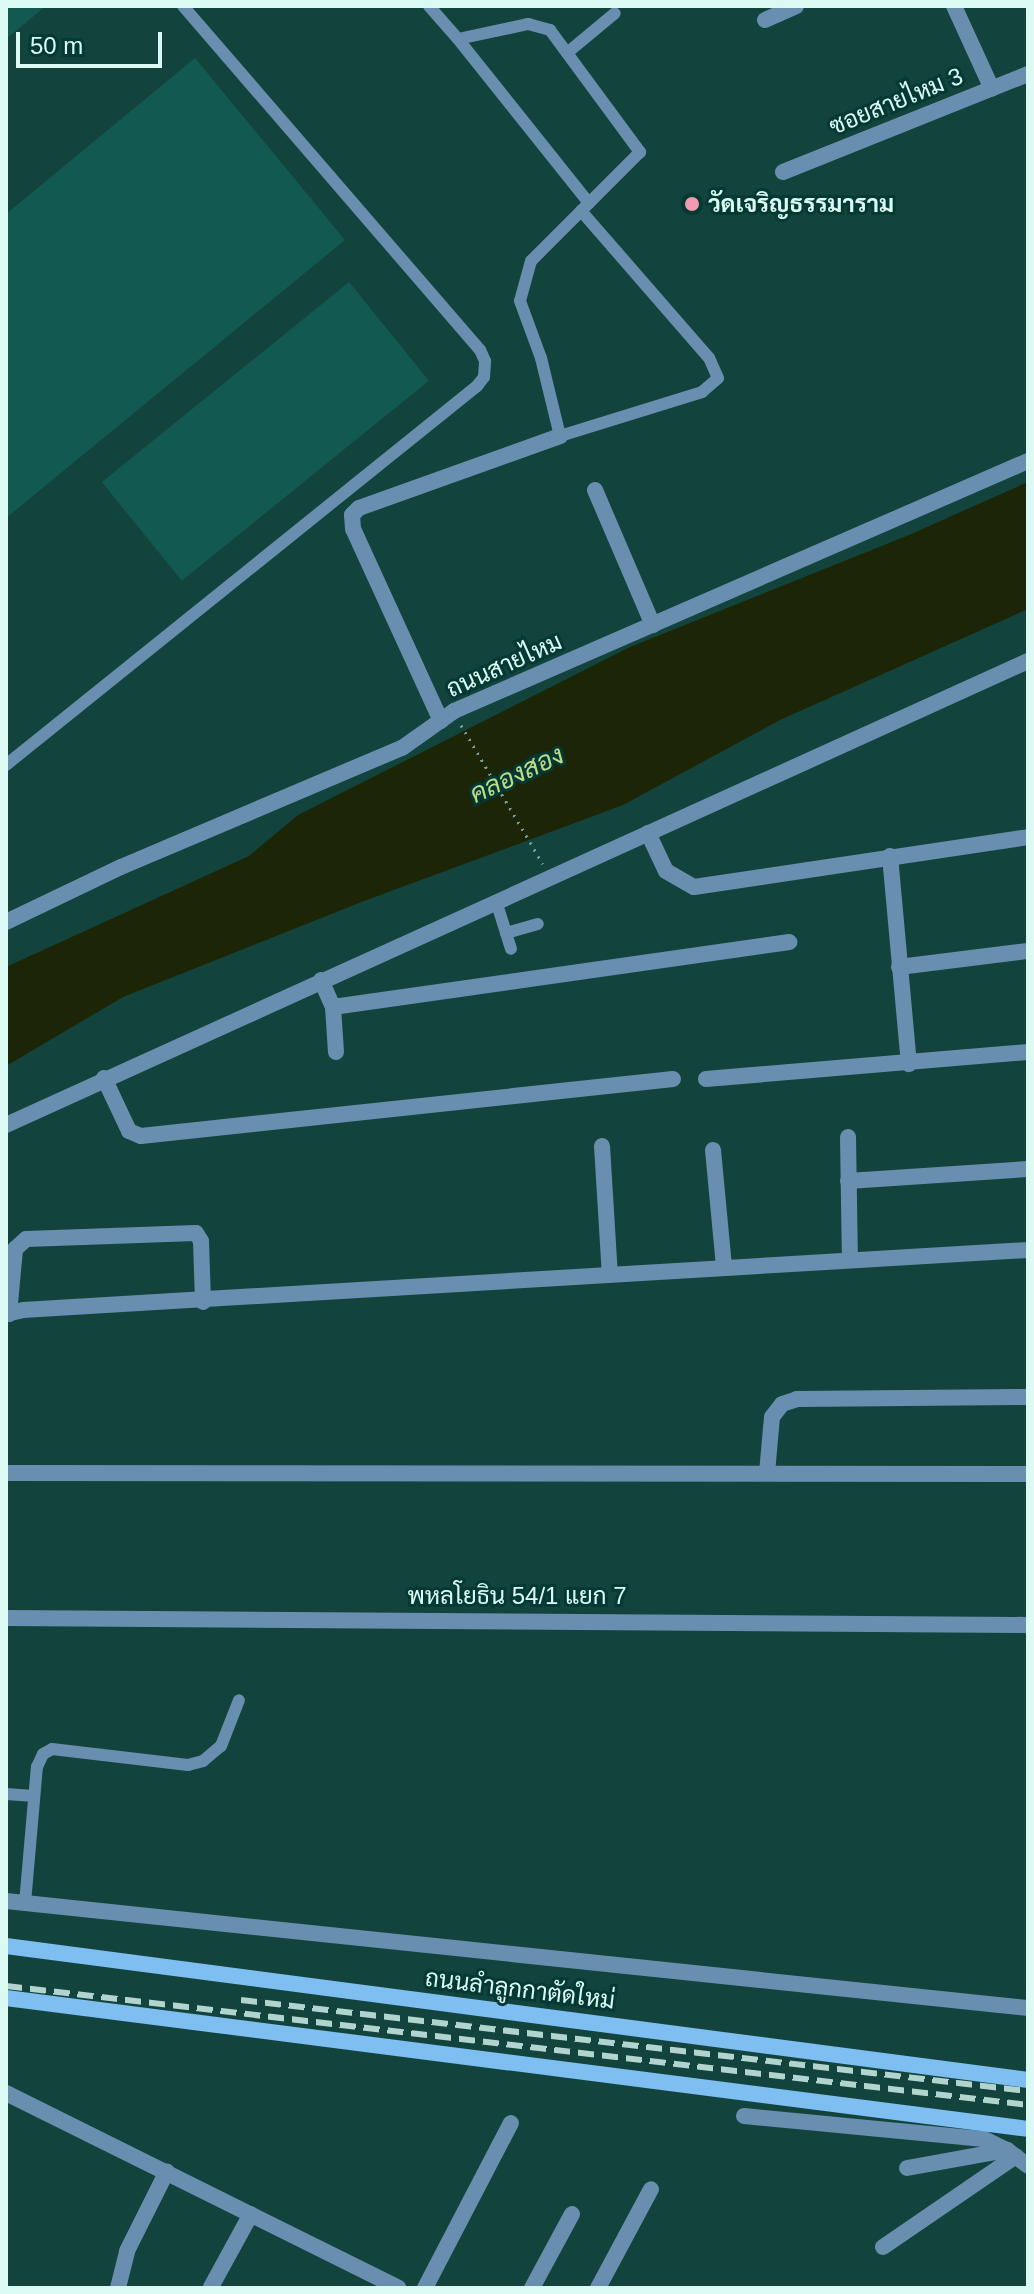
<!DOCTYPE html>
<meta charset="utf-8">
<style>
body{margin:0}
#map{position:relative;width:1034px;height:2294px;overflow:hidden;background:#13433d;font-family:Helvetica,Sarabun,sans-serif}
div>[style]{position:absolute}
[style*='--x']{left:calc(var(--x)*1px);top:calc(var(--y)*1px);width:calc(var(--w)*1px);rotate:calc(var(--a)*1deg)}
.water>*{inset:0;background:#1c2506}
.building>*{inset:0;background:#125951;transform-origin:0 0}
.path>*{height:3px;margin-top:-1.5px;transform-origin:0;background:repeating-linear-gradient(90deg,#779e98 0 2px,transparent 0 8px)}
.service>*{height:12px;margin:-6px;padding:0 6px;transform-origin:6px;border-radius:6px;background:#688faf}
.minor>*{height:16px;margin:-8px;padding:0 8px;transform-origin:8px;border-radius:8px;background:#688faf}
.tertiary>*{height:16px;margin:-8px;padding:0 8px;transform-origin:8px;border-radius:8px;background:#688faf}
.secondary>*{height:16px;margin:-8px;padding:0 8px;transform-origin:8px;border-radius:8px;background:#7ebef1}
.rail>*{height:6px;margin-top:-3px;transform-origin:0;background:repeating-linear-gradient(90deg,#b2d4ce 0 16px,transparent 0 24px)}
.dots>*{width:22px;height:22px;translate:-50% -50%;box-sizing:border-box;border:4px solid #053933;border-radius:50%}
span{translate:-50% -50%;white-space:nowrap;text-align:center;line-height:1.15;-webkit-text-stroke:6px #053933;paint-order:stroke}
.street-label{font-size:24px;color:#dbfaf4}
.poi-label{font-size:24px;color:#dbfaf4;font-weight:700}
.left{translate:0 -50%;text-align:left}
.water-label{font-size:26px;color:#bfdb86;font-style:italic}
.frame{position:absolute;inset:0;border:8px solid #dbfaf4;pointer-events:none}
.scale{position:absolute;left:16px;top:32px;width:146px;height:36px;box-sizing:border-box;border:4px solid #dbfaf4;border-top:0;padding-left:10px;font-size:24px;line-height:28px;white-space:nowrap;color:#dbfaf4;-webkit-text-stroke:6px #053933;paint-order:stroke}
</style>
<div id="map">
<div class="water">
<div style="clip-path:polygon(1028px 482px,1028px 609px,780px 720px,623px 805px,364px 901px,123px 997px,6px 1066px,6px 967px,249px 856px,298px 815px,630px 647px,909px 535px)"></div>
</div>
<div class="building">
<div style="clip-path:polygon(6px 6px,46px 6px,6px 39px)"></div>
<div style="clip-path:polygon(195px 58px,345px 240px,6px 518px,6px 214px)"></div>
<div style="left:349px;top:282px;width:127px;height:318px;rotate:51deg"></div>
</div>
<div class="path">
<div style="--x:461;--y:725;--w:161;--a:59.5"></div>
</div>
<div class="service">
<div style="--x:429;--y:6;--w:44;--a:48.7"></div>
<div style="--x:458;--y:39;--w:72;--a:-12.1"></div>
<div style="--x:528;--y:24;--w:23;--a:15"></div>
<div style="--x:550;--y:30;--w:152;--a:53.6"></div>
<div style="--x:640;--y:152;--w:154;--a:135"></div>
<div style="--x:531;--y:261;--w:41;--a:105.4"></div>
<div style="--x:520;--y:301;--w:61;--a:69.8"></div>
<div style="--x:541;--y:358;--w:80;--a:76.3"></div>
<div style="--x:560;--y:436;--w:149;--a:-17.2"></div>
<div style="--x:702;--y:392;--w:21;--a:-41"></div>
<div style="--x:718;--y:378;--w:22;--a:-114"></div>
<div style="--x:709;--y:358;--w:195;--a:-131"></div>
<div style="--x:458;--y:39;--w:210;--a:51.4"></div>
<div style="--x:567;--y:53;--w:62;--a:-39.8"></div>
<div style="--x:6;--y:765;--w:605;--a:-38.82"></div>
<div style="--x:477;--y:386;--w:11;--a:-52"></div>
<div style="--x:484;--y:377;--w:16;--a:-86"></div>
<div style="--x:485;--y:361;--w:12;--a:-114"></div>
<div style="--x:480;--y:350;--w:454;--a:-130.8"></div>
<div style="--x:496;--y:901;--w:50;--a:72.6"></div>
<div style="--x:506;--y:933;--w:33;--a:-16"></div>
<div style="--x:6;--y:1794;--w:28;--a:4"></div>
<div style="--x:25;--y:1903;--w:137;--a:-85"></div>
<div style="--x:37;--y:1767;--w:14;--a:-65"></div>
<div style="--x:43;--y:1754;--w:10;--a:-29"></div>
<div style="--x:52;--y:1749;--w:137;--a:6.7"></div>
<div style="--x:188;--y:1765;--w:16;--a:-15"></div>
<div style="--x:203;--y:1761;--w:23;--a:-40"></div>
<div style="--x:221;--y:1746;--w:49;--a:-68.6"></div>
</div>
<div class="minor">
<div style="--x:954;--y:6;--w:91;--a:65.4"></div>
<div style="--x:765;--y:20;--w:34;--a:-24"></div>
<div style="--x:783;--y:172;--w:264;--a:-21.8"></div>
<div style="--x:595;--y:490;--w:147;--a:66.8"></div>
<div style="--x:441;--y:721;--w:211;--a:-114.6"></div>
<div style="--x:353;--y:529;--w:14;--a:-94"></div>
<div style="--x:352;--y:515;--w:10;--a:-45"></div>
<div style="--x:359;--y:508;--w:214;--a:-19.7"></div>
<div style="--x:648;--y:833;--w:42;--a:64.7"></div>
<div style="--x:666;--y:871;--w:32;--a:30"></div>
<div style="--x:694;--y:887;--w:338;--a:-8.5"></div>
<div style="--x:890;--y:856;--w:209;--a:84.8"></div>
<div style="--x:6;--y:922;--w:127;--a:-25.6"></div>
<div style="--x:121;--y:867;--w:305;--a:-23"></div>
<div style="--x:402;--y:748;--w:64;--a:-35.4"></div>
<div style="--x:454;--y:711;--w:626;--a:-23.54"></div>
<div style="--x:899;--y:967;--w:130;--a:-7.1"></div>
<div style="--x:321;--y:980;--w:30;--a:66"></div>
<div style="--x:333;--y:1007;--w:45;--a:86.2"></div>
<div style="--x:333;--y:1007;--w:461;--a:-8.1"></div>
<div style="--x:104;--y:1078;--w:59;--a:64.7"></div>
<div style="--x:129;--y:1131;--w:13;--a:23"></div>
<div style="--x:141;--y:1136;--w:535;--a:-6.12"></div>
<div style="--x:706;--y:1079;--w:323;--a:-4.8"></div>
<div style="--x:848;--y:1137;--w:122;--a:89.1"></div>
<div style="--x:602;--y:1146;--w:129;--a:86.5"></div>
<div style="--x:713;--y:1150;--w:118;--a:84.6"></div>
<div style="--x:848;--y:1181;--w:180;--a:-3.8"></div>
<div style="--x:6;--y:1314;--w:17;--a:-13"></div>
<div style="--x:23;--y:1310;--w:1007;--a:-3.42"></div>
<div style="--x:9;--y:1314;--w:65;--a:-84.7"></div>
<div style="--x:15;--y:1249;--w:15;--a:-42"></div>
<div style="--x:26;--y:1239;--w:170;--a:-2"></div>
<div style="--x:196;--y:1233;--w:9;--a:58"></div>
<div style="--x:201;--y:1241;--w:61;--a:88.1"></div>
<div style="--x:6;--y:1473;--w:1022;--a:0.06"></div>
<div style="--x:767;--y:1473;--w:56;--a:-84.9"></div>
<div style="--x:772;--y:1417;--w:16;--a:-52"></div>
<div style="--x:782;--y:1404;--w:16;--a:-18"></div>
<div style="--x:797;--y:1399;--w:231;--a:-0.5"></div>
<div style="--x:6;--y:1618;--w:1022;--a:0.39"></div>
<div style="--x:6;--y:1901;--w:1028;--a:5.98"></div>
<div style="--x:6;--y:2093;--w:438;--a:26.4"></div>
<div style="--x:744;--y:2116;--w:241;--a:5.5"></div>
<div style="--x:984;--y:2139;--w:25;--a:26"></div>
<div style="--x:1007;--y:2150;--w:26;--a:37"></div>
<div style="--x:907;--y:2168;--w:102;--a:-10.2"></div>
<div style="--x:883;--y:2247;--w:161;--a:-34.4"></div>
<div style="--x:211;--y:2287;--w:83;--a:-61.3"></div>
<div style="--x:118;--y:2288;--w:38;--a:-76"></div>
<div style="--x:127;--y:2251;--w:89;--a:-63.4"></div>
<div style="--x:425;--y:2288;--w:186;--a:-62.5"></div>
<div style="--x:532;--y:2288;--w:84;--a:-61.6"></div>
<div style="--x:598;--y:2288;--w:112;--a:-61.8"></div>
</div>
<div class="tertiary">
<div style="--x:6;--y:1125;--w:1122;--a:-24.42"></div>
</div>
<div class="secondary">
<div style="--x:6;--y:1946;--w:1031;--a:7.47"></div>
<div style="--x:6;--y:1998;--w:1030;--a:7.3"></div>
</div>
<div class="rail">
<div style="--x:6;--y:1986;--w:1029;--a:6.64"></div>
<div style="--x:241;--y:2000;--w:792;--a:6.6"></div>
</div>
<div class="dots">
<div style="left:692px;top:204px;background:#f29ab0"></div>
</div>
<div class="street-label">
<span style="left:896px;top:101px;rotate:-22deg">ซอยสายไหม 3</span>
<span style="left:504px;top:665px;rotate:-24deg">ถนนสายไหม</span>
<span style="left:517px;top:1596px">พหลโยธิน 54/1 แยก 7</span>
<span style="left:520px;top:1989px;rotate:7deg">ถนนลำลูกกาตัดใหม่</span>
</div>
<div class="poi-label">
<span class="left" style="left:708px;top:204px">วัดเจริญธรรมาราม</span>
</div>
<div class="water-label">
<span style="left:517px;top:775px;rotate:-25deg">คลองสอง</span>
</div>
<div class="frame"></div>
<div class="scale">50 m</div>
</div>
